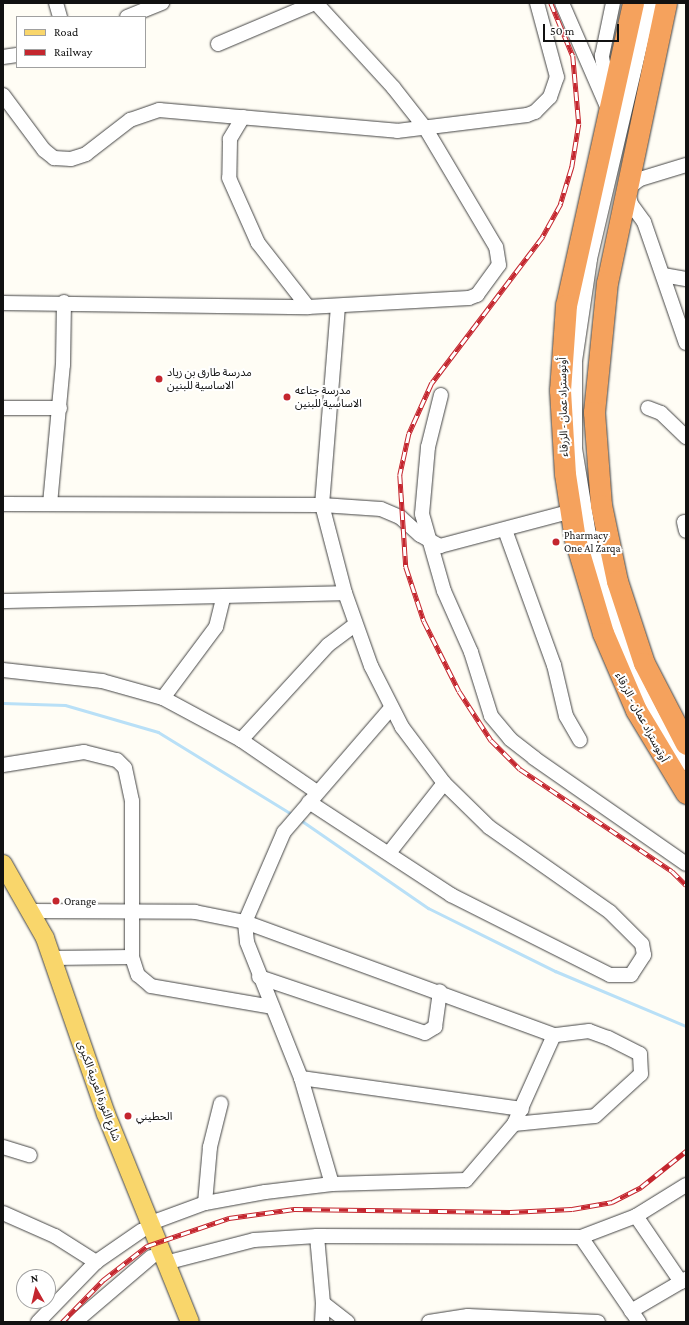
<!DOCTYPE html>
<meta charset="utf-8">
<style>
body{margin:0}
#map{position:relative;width:689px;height:1325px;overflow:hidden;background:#fffdf5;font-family:"Crimson Pro","Noto Sans Arabic",serif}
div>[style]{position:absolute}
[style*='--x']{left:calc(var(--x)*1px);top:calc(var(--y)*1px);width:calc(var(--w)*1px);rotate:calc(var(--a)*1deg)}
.stream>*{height:3px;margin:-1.5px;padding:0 1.5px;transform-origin:1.5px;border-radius:1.5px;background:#b9e0f7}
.roads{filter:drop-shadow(0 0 1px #444) drop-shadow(0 0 1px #444)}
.minor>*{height:14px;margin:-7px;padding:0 7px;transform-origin:7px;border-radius:7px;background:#fff}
.major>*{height:18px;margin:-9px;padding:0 9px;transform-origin:9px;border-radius:9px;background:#f9d66b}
.highway>*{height:21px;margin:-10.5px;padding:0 10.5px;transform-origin:10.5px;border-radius:10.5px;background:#f5a25d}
.rail>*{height:4.5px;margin-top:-2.25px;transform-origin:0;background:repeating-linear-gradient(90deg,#fff 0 9px,#c4262e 0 18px);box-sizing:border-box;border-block:1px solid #c4262e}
.dots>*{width:11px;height:11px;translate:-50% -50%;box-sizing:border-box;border:2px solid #fff;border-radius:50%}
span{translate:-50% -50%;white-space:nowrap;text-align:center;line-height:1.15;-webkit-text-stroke:4px #fff;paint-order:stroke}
.poi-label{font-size:11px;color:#111}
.left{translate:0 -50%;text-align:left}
.street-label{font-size:11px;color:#111}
.frame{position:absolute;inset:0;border:4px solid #111;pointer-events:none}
.legend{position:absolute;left:16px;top:16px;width:130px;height:52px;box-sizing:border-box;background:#fff;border:1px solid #a0a0a0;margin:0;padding:5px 7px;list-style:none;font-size:12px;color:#111}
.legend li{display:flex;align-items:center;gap:8px;height:20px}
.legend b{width:20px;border:1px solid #a0a0a0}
.north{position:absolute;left:16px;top:1269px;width:40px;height:40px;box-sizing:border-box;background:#fff;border:1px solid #a0a0a0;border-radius:50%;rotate:352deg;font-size:11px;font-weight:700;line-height:16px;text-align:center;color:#111}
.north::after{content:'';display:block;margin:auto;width:14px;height:18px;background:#c4262e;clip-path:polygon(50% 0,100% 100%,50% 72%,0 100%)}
.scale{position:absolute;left:543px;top:24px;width:76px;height:18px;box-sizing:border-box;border:2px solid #111;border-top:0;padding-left:5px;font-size:12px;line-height:14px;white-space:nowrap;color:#111;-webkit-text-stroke:3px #fff;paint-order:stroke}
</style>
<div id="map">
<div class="stream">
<div style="--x:3;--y:703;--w:62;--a:1.8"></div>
<div style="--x:65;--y:705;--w:97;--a:16.2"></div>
<div style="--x:158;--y:732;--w:158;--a:31.6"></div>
<div style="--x:299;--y:819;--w:157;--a:34.6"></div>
<div style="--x:428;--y:908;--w:142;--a:26.4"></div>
<div style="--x:555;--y:971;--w:142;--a:22.8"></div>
</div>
<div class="roads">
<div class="minor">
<div style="--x:56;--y:3;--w:15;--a:74"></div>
<div style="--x:562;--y:3;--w:116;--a:66.5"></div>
<div style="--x:127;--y:17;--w:38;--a:-22"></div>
<div style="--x:218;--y:44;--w:105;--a:-22.9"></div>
<div style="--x:3;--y:57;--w:14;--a:-8"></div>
<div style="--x:608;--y:91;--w:36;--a:-100"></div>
<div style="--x:602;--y:56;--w:54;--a:-78.3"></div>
<div style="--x:3;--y:95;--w:69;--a:53.3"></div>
<div style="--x:44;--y:150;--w:13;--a:39"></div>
<div style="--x:54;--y:158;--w:17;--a:3"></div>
<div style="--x:71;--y:159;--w:16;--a:-18"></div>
<div style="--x:86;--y:154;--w:56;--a:-37.7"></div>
<div style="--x:130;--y:120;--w:31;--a:-19"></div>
<div style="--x:159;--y:110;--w:239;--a:5"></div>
<div style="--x:397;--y:131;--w:131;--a:-7"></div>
<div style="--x:527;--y:115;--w:9;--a:-21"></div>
<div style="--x:535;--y:112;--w:21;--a:-45"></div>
<div style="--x:550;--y:97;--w:21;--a:-71"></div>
<div style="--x:557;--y:77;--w:77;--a:-105.1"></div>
<div style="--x:243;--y:117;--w:26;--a:121"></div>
<div style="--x:230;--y:139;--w:39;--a:91"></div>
<div style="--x:229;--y:178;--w:71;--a:66"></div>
<div style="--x:258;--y:243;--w:81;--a:52"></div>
<div style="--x:686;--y:165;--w:48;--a:163.1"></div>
<div style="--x:640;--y:179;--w:16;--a:142"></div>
<div style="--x:627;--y:189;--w:16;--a:75"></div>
<div style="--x:631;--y:204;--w:22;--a:54"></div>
<div style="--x:644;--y:222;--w:128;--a:70.9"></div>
<div style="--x:663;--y:275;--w:23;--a:10"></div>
<div style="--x:3;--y:303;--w:305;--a:0.8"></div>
<div style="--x:308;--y:307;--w:161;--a:-3.2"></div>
<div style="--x:469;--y:298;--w:9;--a:-21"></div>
<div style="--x:477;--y:295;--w:37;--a:-54"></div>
<div style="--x:499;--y:265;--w:18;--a:-99"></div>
<div style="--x:496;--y:247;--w:137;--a:-120.7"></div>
<div style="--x:426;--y:129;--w:53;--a:-128.2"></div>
<div style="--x:393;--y:87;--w:114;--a:-132.5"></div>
<div style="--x:441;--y:395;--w:54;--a:104"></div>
<div style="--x:428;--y:447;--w:67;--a:95.1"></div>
<div style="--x:422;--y:514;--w:80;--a:74.1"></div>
<div style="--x:444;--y:591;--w:67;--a:66.1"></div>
<div style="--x:471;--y:652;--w:67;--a:72.6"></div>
<div style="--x:491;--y:716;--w:30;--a:50"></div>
<div style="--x:510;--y:739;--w:31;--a:38"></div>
<div style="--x:534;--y:758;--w:185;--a:34.9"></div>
<div style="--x:3;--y:408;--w:57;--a:0"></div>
<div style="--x:648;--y:408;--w:14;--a:21"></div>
<div style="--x:661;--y:413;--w:35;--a:44"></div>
<div style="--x:3;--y:504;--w:319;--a:0.2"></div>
<div style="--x:322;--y:505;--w:59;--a:3.9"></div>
<div style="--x:381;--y:509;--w:21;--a:23"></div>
<div style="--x:400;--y:517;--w:27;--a:42"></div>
<div style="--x:420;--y:535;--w:23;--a:29"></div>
<div style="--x:440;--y:546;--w:133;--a:-14.8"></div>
<div style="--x:50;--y:504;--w:140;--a:-84.7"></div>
<div style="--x:63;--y:365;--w:63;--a:-89.1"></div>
<div style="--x:684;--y:522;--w:9;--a:77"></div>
<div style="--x:505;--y:530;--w:144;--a:70.1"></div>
<div style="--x:554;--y:665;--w:52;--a:76.8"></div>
<div style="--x:566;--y:716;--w:28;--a:60"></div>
<div style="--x:598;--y:559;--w:75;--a:73.7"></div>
<div style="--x:619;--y:631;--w:55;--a:66.3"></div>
<div style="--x:595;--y:572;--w:125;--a:-99.2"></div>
<div style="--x:575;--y:449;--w:88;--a:-90"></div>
<div style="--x:575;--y:361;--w:103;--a:-81.6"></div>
<div style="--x:590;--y:259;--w:263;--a:-76.8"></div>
<div style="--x:3;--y:601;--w:342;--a:-1.3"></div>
<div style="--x:3;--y:670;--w:100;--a:6.3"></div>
<div style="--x:102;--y:681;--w:63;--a:15.6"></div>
<div style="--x:163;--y:698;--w:89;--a:28.3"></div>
<div style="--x:241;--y:740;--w:92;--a:34.4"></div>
<div style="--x:631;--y:674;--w:70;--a:62.7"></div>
<div style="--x:163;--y:698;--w:89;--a:-53.3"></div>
<div style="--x:216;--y:627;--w:30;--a:-76"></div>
<div style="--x:662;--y:723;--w:47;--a:59"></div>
<div style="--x:241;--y:740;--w:129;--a:-47.5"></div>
<div style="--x:328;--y:645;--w:34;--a:-37"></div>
<div style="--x:3;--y:765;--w:82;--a:-9.1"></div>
<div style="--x:84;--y:752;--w:34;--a:14"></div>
<div style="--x:117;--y:760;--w:11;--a:45"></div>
<div style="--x:125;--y:768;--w:34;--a:78"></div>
<div style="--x:132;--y:801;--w:156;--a:90"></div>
<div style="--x:132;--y:957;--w:19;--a:72"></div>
<div style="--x:138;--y:975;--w:17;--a:40"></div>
<div style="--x:151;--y:986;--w:123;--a:9.8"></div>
<div style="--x:309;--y:802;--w:170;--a:33.2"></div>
<div style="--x:451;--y:895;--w:178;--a:26.7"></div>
<div style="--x:610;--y:975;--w:21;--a:0"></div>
<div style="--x:631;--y:975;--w:24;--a:-57"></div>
<div style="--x:644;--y:955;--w:11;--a:-100"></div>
<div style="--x:642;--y:944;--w:45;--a:-135"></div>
<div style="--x:610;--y:912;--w:148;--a:-144.9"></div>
<div style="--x:489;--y:827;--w:63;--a:-135.6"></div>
<div style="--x:444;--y:783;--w:70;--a:-126.9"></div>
<div style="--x:402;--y:727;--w:68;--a:-116.9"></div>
<div style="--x:371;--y:666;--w:77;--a:-109.6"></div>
<div style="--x:345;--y:593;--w:91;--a:-104.6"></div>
<div style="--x:322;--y:505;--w:199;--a:-85.4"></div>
<div style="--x:389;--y:853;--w:89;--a:-51.8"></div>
<div style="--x:31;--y:911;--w:164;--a:0.3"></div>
<div style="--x:195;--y:912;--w:51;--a:11.3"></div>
<div style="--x:245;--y:922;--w:329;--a:20.1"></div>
<div style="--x:554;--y:1035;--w:98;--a:114.2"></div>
<div style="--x:514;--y:1124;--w:74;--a:130.6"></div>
<div style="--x:466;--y:1180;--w:134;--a:178.3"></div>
<div style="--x:332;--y:1184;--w:67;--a:173.2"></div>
<div style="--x:265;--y:1192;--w:61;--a:169.6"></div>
<div style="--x:205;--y:1203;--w:61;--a:159.8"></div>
<div style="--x:53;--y:958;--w:79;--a:-0.7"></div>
<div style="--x:259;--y:977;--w:175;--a:18.6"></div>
<div style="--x:425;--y:1033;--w:12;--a:-31"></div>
<div style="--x:435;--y:1027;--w:36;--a:-82"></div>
<div style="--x:301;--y:1078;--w:223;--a:8"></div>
<div style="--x:514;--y:1124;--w:81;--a:-5.6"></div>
<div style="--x:595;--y:1116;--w:62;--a:-42.4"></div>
<div style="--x:641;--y:1074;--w:20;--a:-93"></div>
<div style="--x:640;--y:1054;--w:36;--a:-153"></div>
<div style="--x:608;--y:1038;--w:20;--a:-160"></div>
<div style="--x:589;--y:1031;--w:35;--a:173"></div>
<div style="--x:3;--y:1147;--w:28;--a:17"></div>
<div style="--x:332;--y:1184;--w:110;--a:-106.3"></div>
<div style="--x:301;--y:1078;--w:146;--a:-111.7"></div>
<div style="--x:247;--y:942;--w:20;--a:-96"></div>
<div style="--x:245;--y:922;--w:98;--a:-66.6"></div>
<div style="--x:284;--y:832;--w:164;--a:-49.2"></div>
<div style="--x:205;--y:1203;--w:56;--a:-84.9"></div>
<div style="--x:210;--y:1147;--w:45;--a:-76"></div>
<div style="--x:3;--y:1213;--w:57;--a:23.9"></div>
<div style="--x:55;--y:1236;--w:49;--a:32.4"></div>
<div style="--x:636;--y:1216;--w:80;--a:55.7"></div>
<div style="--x:317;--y:1236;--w:67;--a:84.9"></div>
<div style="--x:323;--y:1303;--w:31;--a:38"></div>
<div style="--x:581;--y:1237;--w:103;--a:55.7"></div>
<div style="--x:165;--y:1263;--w:92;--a:-14.5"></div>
<div style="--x:254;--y:1240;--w:63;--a:-3.6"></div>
<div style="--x:317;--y:1236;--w:264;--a:0.2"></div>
<div style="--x:581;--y:1237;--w:59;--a:-20.9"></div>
<div style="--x:636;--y:1216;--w:59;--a:-31.8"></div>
<div style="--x:631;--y:1311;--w:64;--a:-30.2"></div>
<div style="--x:38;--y:1322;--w:83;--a:-46"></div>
<div style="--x:96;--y:1262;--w:55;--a:-34.6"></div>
<div style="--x:75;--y:1322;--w:100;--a:-40.5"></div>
<div style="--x:322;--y:1322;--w:19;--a:-87"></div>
<div style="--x:429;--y:1322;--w:39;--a:-9"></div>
<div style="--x:468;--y:1316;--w:130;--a:2.6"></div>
</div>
<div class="major">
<div style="--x:3;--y:864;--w:85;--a:60.4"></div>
<div style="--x:45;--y:938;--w:186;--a:70.9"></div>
<div style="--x:106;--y:1114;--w:224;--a:68"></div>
</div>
<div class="highway">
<div style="--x:633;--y:3;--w:309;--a:102.5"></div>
<div style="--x:566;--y:305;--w:85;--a:94"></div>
<div style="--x:560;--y:390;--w:84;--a:86.6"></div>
<div style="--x:565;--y:474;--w:66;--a:81.3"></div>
<div style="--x:575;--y:539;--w:98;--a:73.4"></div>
<div style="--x:603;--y:633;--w:84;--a:66.8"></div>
<div style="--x:636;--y:710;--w:97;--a:58.9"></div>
<div style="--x:666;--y:3;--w:285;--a:101.9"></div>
<div style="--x:607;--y:282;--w:131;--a:95.7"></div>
<div style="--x:594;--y:412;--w:93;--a:85.7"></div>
<div style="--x:601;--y:505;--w:78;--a:78.1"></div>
<div style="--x:617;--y:581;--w:86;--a:71.8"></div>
<div style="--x:644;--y:663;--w:91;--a:62.6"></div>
</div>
</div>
<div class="rail">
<div style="--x:551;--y:3;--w:57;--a:67.5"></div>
<div style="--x:573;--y:56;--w:68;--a:85"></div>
<div style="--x:579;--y:124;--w:44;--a:99.2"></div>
<div style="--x:572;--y:167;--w:39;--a:107"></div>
<div style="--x:561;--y:204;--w:38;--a:119"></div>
<div style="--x:543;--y:237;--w:183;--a:127.2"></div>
<div style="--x:432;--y:383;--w:56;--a:114.3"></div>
<div style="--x:409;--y:434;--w:42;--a:102.4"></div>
<div style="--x:400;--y:475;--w:92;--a:86.3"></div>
<div style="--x:406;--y:567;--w:57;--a:71.6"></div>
<div style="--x:424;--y:621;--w:78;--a:63.4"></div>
<div style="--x:459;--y:691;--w:59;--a:56.9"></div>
<div style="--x:491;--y:740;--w:41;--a:45"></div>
<div style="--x:520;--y:769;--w:183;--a:33.9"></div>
<div style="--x:672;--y:871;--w:20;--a:45"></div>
<div style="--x:62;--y:1322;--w:59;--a:-45.7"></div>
<div style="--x:103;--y:1280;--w:56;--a:-37.7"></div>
<div style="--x:147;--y:1246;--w:87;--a:-18.9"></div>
<div style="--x:229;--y:1218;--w:66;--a:-7.9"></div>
<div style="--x:294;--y:1209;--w:216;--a:0.8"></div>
<div style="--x:510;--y:1212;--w:62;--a:-2.8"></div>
<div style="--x:572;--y:1209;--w:41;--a:-9.9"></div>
<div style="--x:612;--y:1202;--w:33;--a:-27"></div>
<div style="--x:641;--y:1187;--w:58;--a:-38.7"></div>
</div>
<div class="dots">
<div style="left:159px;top:379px;background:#c4262e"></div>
<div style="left:287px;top:397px;background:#c4262e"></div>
<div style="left:556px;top:542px;background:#c4262e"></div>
<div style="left:56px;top:901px;background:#c4262e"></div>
<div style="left:128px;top:1116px;background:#c4262e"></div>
</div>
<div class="poi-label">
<span class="left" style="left:167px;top:379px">مدرسة طارق بن زياد<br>الاساسية للبنين</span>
<span class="left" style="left:295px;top:397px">مدرسة جناعه<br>الاساسية للبنين</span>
<span class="left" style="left:564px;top:542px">Pharmacy<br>One Al Zarqa</span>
<span class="left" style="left:64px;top:901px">Orange</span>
<span class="left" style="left:136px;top:1116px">الحطيني</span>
</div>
<div class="street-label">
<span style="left:563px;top:407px;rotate:-91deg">أوتوستراد عمان - الزرقاء</span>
<span style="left:642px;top:717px;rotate:62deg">أوتوستراد عمان - الزرقاء</span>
<span style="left:99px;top:1091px;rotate:70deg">شارع الثورة العربية الكبرى</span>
</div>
<div class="frame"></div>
<ul class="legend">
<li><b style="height:5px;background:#f9d66b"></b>Road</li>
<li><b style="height:5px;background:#c4262e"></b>Railway</li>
</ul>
<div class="north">N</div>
<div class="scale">50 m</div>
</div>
